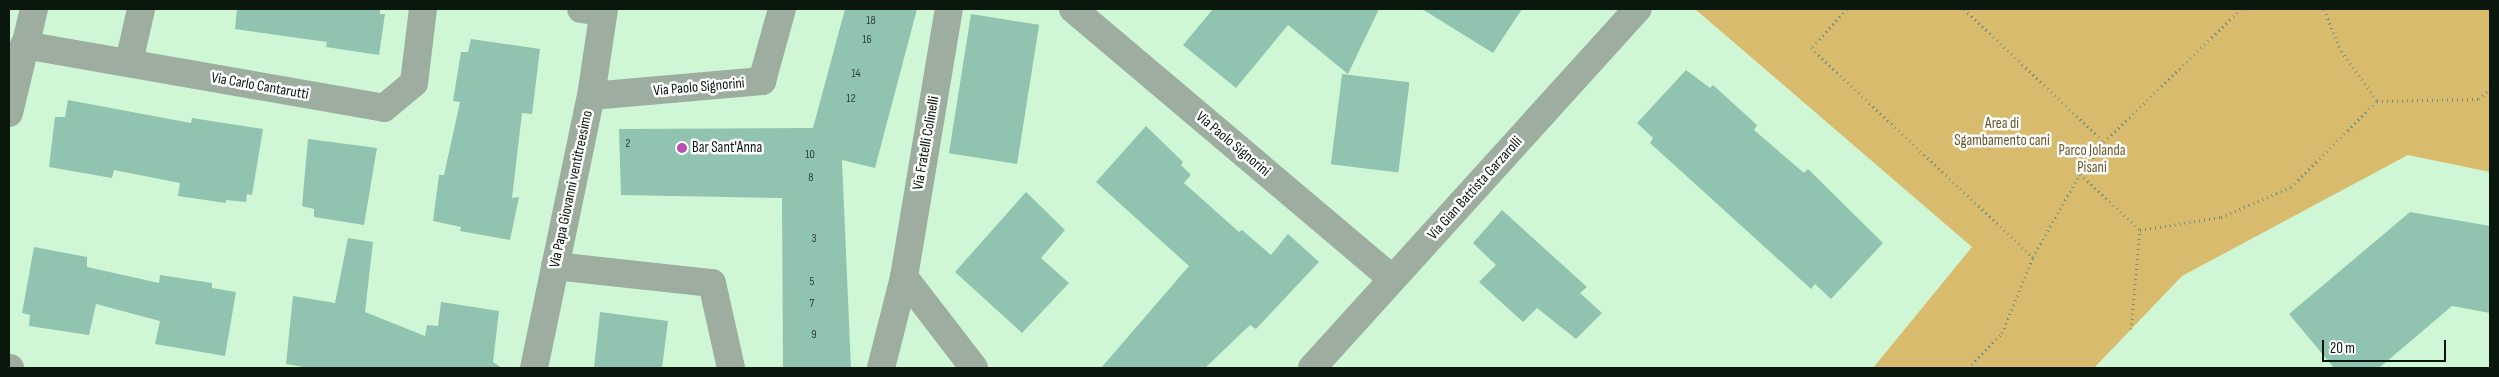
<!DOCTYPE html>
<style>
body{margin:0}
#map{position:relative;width:2499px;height:377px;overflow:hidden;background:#cff7d5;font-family:"Sofia Sans Condensed",sans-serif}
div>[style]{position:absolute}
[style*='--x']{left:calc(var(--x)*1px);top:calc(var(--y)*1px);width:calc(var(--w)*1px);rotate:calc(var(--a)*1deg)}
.green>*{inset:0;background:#d8bb6d}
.building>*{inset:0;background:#90c4b0;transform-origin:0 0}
.path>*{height:3px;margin-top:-1.5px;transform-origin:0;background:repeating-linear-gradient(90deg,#738f78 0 1px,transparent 0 5px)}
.minor>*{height:28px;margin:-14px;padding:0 14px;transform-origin:14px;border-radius:14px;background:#9daea0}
.dots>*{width:14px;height:14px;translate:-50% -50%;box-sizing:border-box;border:2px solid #fff;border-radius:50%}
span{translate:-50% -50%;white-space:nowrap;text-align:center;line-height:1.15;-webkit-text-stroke:5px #fff;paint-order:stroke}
.number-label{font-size:12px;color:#2b4235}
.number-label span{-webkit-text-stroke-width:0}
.street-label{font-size:15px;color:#09170c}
.park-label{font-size:15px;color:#675627}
.poi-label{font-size:15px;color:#09170c}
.left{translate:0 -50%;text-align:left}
.frame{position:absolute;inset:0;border:10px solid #09170c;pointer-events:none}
.scale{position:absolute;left:2322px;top:340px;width:124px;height:22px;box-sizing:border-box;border:2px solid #09170c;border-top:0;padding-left:6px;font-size:15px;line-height:18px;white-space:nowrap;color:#09170c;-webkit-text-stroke:4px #fff;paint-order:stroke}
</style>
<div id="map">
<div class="green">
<div style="clip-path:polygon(1695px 9px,2490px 9px,2490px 172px,2408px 155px,2182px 276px,2094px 368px,1873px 368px,1972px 247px)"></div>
</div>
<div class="building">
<div style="clip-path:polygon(237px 9px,380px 9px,380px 14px,385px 14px,379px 55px,326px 47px,327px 42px,235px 29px)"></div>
<div style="clip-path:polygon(845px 9px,917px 9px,875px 168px,842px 160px,851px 368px,783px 368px,782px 198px,621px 195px,619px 129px,813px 128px)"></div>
<div style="clip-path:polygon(1213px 9px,1379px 9px,1348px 74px,1288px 25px,1236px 88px,1183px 45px)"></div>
<div style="clip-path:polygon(1422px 9px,1522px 9px,1493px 53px)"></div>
<div style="left:971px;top:14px;width:69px;height:141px;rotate:9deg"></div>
<div style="clip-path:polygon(471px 39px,540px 49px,532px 114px,522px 113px,512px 198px,519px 197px,510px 240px,460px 231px,461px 227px,433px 221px,439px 175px,444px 175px,460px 102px,453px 101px,461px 52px,468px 52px)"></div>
<div style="clip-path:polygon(1686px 70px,1710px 88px,1713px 85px,1757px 125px,1754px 130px,1804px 173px,1808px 169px,1883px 243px,1831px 299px,1815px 284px,1811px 289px,1650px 143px,1653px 138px,1637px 123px)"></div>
<div style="left:1342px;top:74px;width:68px;height:91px;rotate:7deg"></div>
<div style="clip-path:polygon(68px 100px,191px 123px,192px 118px,263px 129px,252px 195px,247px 194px,246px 202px,226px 200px,226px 203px,178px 196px,180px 183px,114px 170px,112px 178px,49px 167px,55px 117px,65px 117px)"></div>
<div style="clip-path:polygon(1146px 126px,1183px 162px,1181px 165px,1191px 175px,1184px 183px,1239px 232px,1242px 230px,1271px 255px,1288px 234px,1319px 262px,1256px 329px,1250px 325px,1205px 368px,1101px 368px,1189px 266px,1096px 182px)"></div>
<div style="clip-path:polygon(308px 139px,377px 148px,364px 225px,314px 217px,314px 209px,302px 206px)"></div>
<div style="clip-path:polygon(1026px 192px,1065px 230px,1041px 258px,1069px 283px,1022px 333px,955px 272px)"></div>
<div style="clip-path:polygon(1502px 210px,1587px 287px,1580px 293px,1602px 313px,1576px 339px,1537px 308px,1523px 322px,1479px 282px,1496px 265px,1473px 243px)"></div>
<div style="clip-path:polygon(2410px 212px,2490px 226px,2490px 313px,2452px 306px,2379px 368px,2334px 368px,2289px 314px)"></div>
<div style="clip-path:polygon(348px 238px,373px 242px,365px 312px,425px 336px,427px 325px,438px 326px,441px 302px,499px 311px,493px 362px,502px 368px,310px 368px,286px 364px,293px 296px,335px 303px)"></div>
<div style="clip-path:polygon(34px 247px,87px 257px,87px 267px,159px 283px,160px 275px,212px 283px,212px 288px,236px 292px,225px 356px,155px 344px,160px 321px,96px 304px,89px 335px,29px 326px,30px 315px,22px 313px)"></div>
<div style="clip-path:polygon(600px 312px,668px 321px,662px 368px,594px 368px)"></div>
</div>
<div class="path">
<div style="--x:1847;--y:9;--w:53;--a:132.7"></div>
<div style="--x:1811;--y:48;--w:305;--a:43.3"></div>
<div style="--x:1964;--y:9;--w:193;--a:43.5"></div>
<div style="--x:2324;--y:9;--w:45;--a:68"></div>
<div style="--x:2341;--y:51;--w:62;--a:54.2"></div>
<div style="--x:2080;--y:174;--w:82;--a:43"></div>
<div style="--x:2140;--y:230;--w:82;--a:-9.1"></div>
<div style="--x:2221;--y:217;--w:76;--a:-23.2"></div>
<div style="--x:2291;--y:187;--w:122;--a:-45"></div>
<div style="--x:2377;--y:101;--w:102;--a:-1.1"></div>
<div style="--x:2479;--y:99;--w:15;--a:-42"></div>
<div style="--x:2131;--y:329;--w:99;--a:-84.8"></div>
<div style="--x:1968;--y:368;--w:49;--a:-45.8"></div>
<div style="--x:2002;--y:333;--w:82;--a:-67.8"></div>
<div style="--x:2033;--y:257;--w:95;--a:-60.5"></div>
<div style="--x:2080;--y:174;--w:40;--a:-53"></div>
<div style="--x:2104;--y:142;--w:191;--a:-44.2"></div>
</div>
<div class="minor">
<div style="--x:581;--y:9;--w:22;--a:8"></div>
<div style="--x:1073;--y:9;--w:418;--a:40.2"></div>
<div style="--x:24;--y:45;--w:365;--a:9.9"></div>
<div style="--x:384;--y:108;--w:39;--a:-40"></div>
<div style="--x:414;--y:83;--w:75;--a:-83.1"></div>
<div style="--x:129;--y:62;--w:54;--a:-77.2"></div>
<div style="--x:591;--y:96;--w:172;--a:-5"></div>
<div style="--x:762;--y:81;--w:75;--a:-74.5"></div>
<div style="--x:9;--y:113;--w:107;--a:-76.5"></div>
<div style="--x:555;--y:266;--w:158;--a:6.2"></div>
<div style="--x:712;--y:283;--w:87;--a:77.4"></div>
<div style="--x:904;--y:277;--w:115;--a:52.4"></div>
<div style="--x:9;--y:368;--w:1;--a:0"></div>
<div style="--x:534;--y:368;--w:278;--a:-78.2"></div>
<div style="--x:591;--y:96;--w:88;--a:-81.5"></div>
<div style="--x:881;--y:368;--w:94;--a:-75.8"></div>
<div style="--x:904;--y:277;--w:272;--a:-80.5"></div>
<div style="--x:1312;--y:368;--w:485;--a:-47.8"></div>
</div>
<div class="dots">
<div style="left:682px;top:148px;background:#b850b3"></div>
</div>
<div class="number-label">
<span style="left:871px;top:21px">18</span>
<span style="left:867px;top:40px">16</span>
<span style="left:856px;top:74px">14</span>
<span style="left:851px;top:99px">12</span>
<span style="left:628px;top:144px">2</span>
<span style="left:810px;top:155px">10</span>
<span style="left:811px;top:178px">8</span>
<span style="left:814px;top:239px">3</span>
<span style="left:812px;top:282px">5</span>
<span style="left:812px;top:304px">7</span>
<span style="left:814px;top:335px">9</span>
</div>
<div class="street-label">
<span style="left:260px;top:86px;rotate:10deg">Via Carlo Cantarutti</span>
<span style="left:699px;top:87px;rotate:-5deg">Via Paolo Signorini</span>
<span style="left:926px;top:143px;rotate:-80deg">Via Fratelli Colinelli</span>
<span style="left:1233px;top:144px;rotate:40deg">Via Paolo Signorini</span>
<span style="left:1475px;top:188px;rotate:-48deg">Via Gian Battista Garzarolli</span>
<span style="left:571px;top:189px;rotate:-78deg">Via Papa Giovanni ventitreesimo</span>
</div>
<div class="park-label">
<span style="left:2002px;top:132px">Area di<br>Sgambamento cani</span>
<span style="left:2092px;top:159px">Parco Jolanda<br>Pisani</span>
</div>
<div class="poi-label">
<span class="left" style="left:692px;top:148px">Bar Sant'Anna</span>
</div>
<div class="frame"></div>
<div class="scale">20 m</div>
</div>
